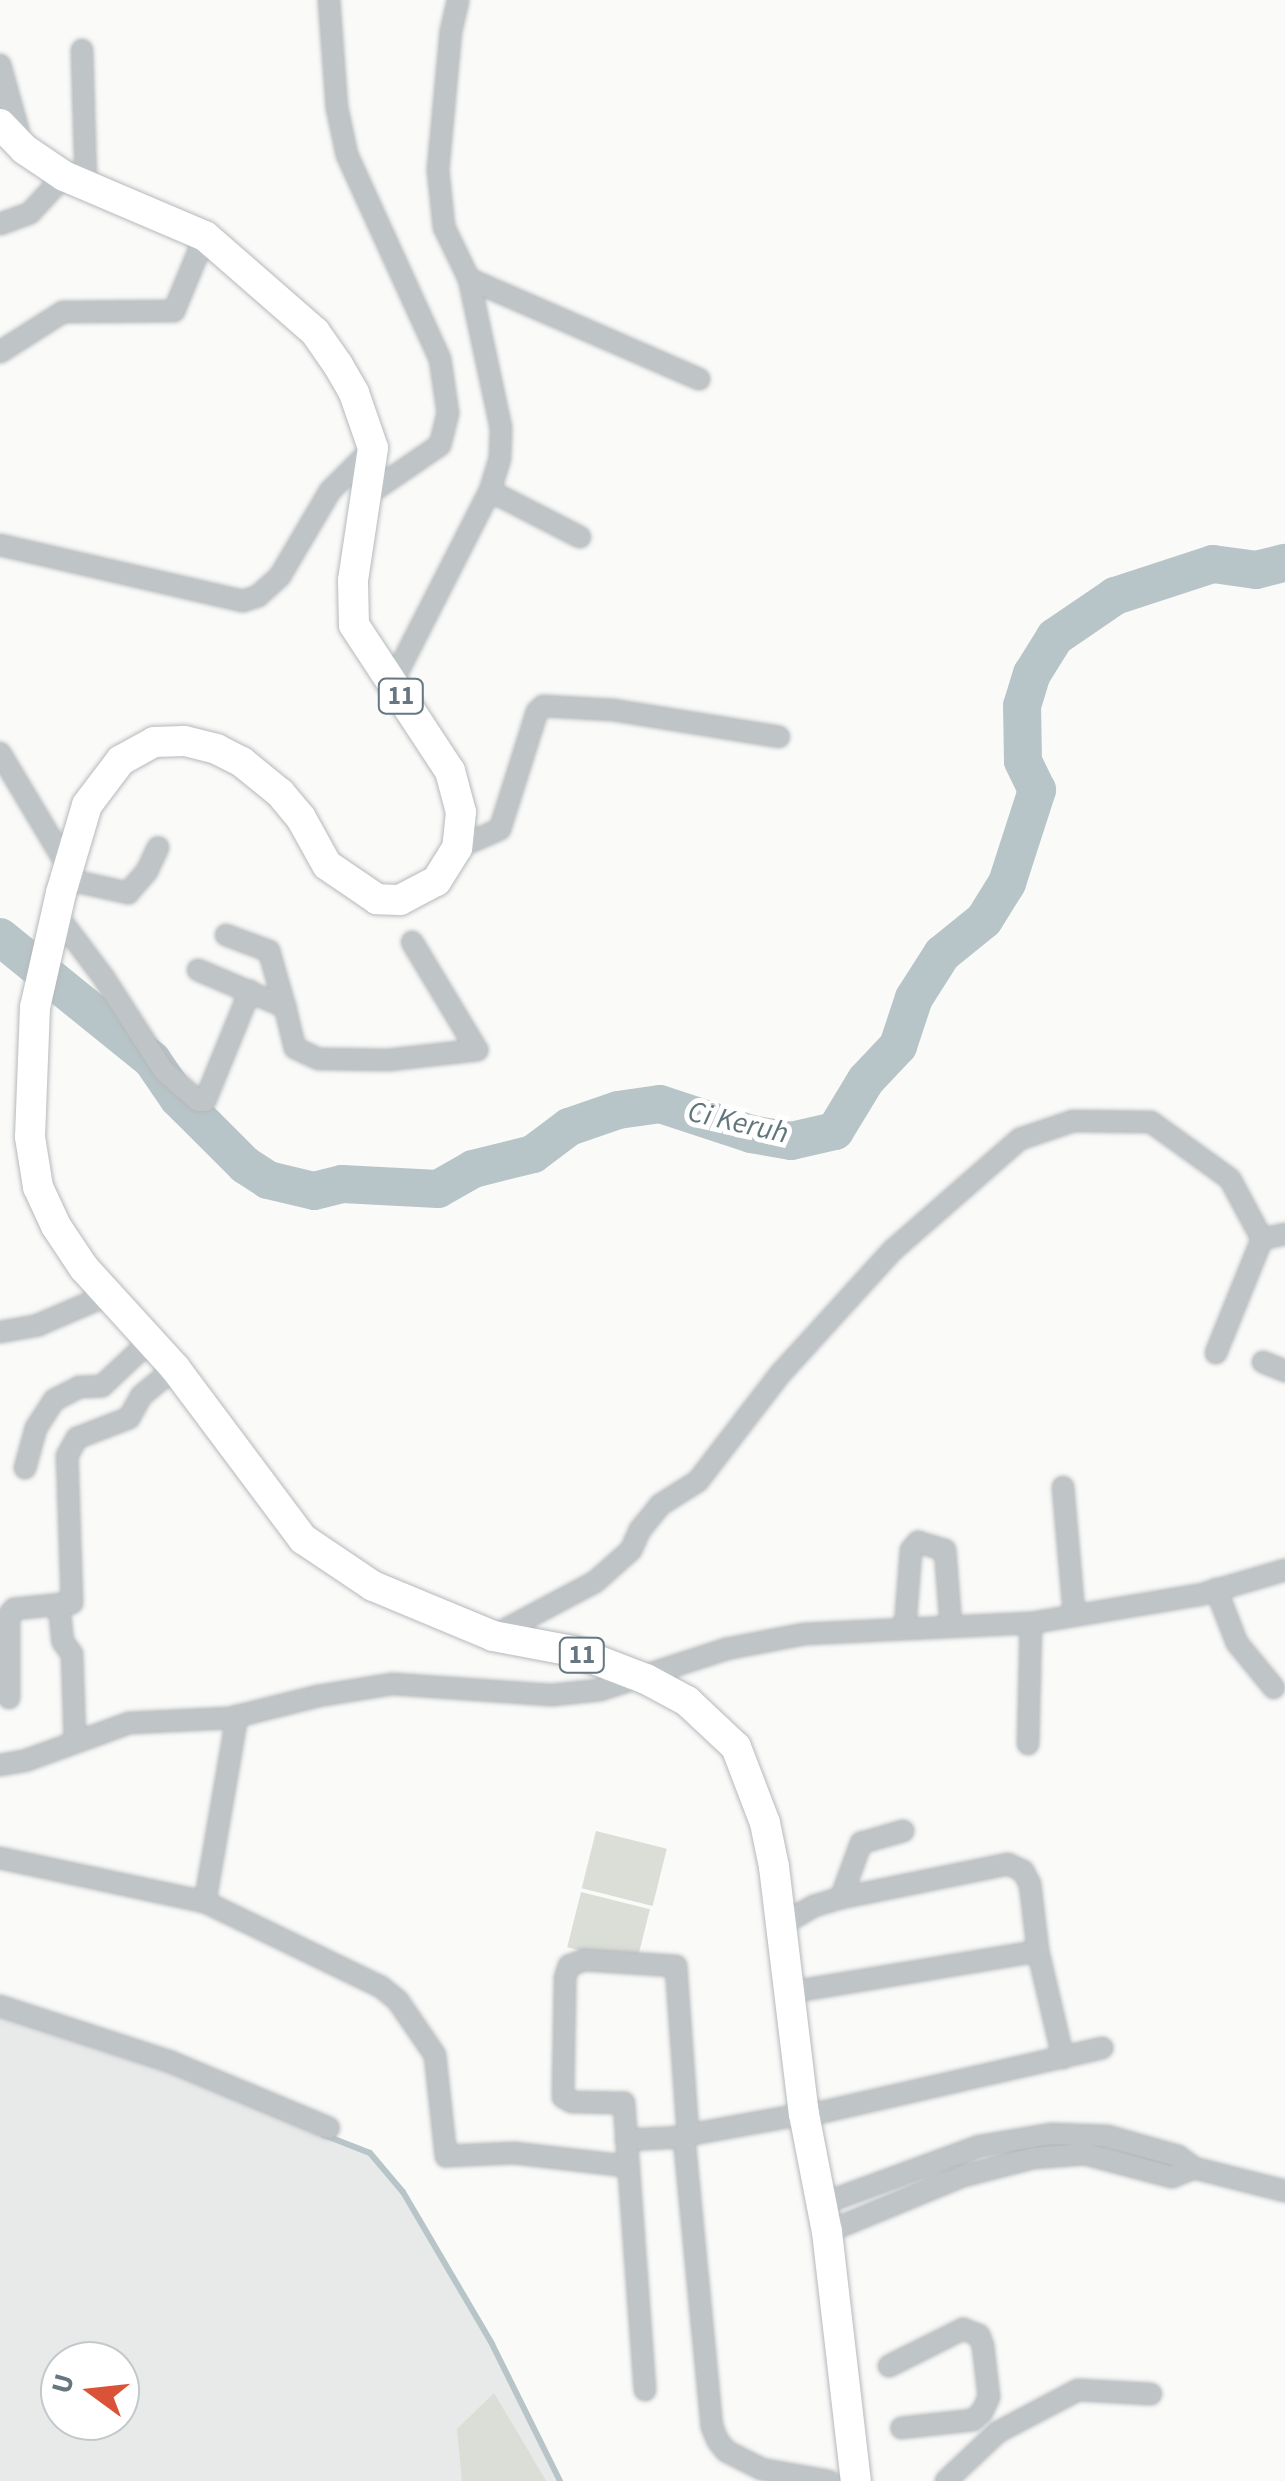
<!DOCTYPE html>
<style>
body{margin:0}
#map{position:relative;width:1285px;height:2481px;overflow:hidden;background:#fafaf8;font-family:"Source Sans 3",sans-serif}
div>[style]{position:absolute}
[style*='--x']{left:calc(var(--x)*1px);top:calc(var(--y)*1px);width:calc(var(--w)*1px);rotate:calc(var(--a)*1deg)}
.built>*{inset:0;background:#e8e9e9}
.green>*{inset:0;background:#daded7;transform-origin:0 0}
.stream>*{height:6px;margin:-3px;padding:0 3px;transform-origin:3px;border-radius:3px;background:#b8c5c8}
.river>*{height:38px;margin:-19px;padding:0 19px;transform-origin:19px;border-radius:19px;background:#b8c5c8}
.roads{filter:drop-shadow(0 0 2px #b5b9bc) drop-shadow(0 0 2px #b5b9bc)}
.minor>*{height:20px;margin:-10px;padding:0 10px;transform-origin:10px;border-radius:10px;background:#bfc4c7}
.highway>*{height:30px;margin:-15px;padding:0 15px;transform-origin:15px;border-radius:15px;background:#fff}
span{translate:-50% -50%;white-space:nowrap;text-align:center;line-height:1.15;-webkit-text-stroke:10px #fff;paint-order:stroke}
.shield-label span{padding:2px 8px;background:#fff;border:2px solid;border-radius:8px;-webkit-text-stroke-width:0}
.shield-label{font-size:25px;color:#667781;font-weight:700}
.water-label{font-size:30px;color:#61767b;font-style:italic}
.north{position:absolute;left:40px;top:2341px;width:100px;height:100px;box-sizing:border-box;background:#fff;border:2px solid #c2c9cd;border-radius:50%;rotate:285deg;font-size:28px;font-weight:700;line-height:40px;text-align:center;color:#667781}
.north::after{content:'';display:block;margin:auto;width:35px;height:45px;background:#da5338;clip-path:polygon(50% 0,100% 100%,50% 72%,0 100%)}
</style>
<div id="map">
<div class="built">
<div style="clip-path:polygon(evenodd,0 2014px,165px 2068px,370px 2153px,403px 2192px,492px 2344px,560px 2481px,0 2481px,0 2014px,60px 2361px,120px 2361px,120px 2421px,60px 2421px,60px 2361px)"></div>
</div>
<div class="green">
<div style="left:596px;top:1831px;width:73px;height:59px;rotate:14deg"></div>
<div style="left:581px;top:1892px;width:71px;height:57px;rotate:14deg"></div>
<div style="clip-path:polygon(494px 2393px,545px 2479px,546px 2481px,462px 2481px,457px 2429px)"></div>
</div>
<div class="stream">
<div style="--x:324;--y:2135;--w:49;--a:21.4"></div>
<div style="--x:370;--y:2153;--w:51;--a:49.8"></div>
<div style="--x:403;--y:2192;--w:176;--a:59.6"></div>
<div style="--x:492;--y:2344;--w:153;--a:63.6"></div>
</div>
<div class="river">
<div style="--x:0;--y:937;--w:196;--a:39"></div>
<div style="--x:152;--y:1060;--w:46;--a:55.6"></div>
<div style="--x:178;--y:1098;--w:95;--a:45"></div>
<div style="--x:245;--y:1165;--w:27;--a:33"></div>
<div style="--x:268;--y:1180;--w:47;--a:13.4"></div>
<div style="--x:314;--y:1191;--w:29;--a:-14"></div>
<div style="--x:342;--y:1184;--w:96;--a:3"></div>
<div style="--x:438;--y:1189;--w:40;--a:-29.7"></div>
<div style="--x:473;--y:1169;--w:62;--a:-14"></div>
<div style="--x:533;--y:1154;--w:45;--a:-36.9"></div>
<div style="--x:569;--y:1127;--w:52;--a:-19.1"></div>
<div style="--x:618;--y:1110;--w:42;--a:-8.1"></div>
<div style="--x:660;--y:1104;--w:96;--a:18.2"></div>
<div style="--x:751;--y:1134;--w:41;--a:9.9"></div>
<div style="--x:791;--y:1141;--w:45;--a:-12.8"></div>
<div style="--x:835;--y:1131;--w:60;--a:-58.7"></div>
<div style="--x:866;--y:1080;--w:47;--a:-46.7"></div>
<div style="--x:898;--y:1046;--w:51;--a:-71.6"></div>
<div style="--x:914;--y:998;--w:52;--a:-57.5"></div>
<div style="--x:942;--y:954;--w:54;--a:-39"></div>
<div style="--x:984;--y:920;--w:44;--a:-58.1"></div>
<div style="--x:1007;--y:883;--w:98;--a:-72.1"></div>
<div style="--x:1037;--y:790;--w:32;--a:-116"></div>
<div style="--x:1023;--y:761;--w:55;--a:-91"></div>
<div style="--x:1022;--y:706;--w:34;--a:-73"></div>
<div style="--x:1032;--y:674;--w:44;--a:-58.1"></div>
<div style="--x:1055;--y:637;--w:73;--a:-34.3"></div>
<div style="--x:1115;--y:596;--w:103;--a:-18.1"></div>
<div style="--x:1213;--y:564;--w:43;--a:7.9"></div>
<div style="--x:1256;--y:570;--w:30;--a:-14"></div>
</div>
<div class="roads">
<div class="minor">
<div style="--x:329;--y:0;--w:108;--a:85.8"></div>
<div style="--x:337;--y:108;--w:48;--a:78"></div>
<div style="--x:347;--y:155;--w:224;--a:65.5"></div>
<div style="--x:440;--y:359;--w:55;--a:81.6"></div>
<div style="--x:448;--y:413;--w:33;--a:104"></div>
<div style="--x:440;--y:445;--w:85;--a:145.6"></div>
<div style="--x:82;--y:50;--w:135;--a:88.3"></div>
<div style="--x:0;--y:65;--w:78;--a:74.4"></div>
<div style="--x:0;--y:224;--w:32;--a:-20"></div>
<div style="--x:30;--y:213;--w:50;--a:-47.4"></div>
<div style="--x:469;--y:279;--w:251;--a:23.5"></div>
<div style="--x:0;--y:352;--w:75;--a:-32.4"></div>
<div style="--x:63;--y:312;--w:111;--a:-0.5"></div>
<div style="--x:174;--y:311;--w:81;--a:-67.5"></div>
<div style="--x:490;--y:491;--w:101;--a:27.1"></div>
<div style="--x:0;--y:545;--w:249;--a:13"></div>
<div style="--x:243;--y:601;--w:16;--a:-18"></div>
<div style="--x:258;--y:596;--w:30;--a:-42"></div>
<div style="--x:280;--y:576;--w:99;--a:-59.5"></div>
<div style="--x:330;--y:491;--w:59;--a:-45"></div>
<div style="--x:392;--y:683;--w:216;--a:-63"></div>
<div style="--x:490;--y:491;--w:34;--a:-73"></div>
<div style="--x:500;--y:458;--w:30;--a:-88"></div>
<div style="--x:501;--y:428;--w:152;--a:-102.1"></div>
<div style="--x:469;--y:279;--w:58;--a:-115.7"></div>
<div style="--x:444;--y:227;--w:57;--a:-96"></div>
<div style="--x:438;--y:170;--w:140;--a:-84.7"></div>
<div style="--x:451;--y:31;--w:32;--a:-77"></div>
<div style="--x:0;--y:753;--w:133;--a:59.2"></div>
<div style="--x:457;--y:848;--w:47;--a:-23.8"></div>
<div style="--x:500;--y:829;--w:123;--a:-72.5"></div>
<div style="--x:537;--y:712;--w:8;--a:-45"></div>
<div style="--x:543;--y:706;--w:70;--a:3.3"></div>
<div style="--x:613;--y:710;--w:168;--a:9.2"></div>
<div style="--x:65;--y:879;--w:65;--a:12.5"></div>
<div style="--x:128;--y:893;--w:29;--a:-49"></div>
<div style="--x:147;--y:871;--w:26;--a:-65"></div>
<div style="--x:56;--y:914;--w:80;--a:53.1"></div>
<div style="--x:104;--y:978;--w:111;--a:57.2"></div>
<div style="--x:164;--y:1071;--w:45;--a:41.4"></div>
<div style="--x:198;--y:1101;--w:7;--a:0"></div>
<div style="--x:205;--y:1101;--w:119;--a:-67.8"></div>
<div style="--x:226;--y:935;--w:46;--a:20.4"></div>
<div style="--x:269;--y:951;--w:58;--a:74.1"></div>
<div style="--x:198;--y:970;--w:95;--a:23"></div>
<div style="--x:285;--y:1007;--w:42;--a:76.3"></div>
<div style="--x:295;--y:1048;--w:26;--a:25"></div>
<div style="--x:319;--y:1059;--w:69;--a:0.8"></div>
<div style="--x:388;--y:1060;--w:90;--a:-6.4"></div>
<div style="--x:477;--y:1050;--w:126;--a:-121"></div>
<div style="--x:1262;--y:1239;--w:24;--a:-12"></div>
<div style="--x:0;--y:1332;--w:39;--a:-10"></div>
<div style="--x:38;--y:1325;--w:76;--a:-23.2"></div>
<div style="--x:1263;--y:1362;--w:24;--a:22"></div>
<div style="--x:25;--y:1468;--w:41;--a:-74.6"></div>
<div style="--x:36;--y:1428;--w:33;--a:-57"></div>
<div style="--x:54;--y:1400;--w:28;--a:-27"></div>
<div style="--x:79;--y:1387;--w:23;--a:-2"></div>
<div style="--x:102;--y:1386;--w:66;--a:-43.2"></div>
<div style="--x:1063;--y:1487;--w:127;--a:85"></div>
<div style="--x:1216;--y:1589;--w:58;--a:68.7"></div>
<div style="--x:1237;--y:1643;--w:58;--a:50.6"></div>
<div style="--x:59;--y:1606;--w:36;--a:84"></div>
<div style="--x:63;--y:1642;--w:15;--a:53"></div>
<div style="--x:72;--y:1654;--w:85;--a:88"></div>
<div style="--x:905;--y:1627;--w:77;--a:-85.5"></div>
<div style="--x:911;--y:1550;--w:11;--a:-49"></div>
<div style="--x:918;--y:1542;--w:28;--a:17"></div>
<div style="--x:945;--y:1550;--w:76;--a:85.5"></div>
<div style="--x:493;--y:1636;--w:115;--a:-27.9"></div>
<div style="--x:595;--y:1582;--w:48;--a:-41.6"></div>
<div style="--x:631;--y:1550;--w:22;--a:-66"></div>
<div style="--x:640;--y:1530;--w:32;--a:-51"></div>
<div style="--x:660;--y:1505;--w:45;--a:-32.3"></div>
<div style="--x:698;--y:1481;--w:136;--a:-52.5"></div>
<div style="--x:781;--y:1373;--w:166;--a:-47.7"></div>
<div style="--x:893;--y:1250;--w:169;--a:-41.2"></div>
<div style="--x:1020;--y:1139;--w:56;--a:-18.8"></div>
<div style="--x:1073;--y:1121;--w:78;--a:0.7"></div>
<div style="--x:1151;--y:1122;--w:97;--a:35.8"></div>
<div style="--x:1230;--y:1179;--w:68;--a:61.9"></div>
<div style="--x:1262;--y:1239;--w:123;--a:112"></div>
<div style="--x:9;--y:1698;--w:83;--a:-90"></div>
<div style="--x:9;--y:1615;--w:8;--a:-50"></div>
<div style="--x:14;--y:1609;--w:58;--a:-5.9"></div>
<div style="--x:72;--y:1603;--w:147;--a:-91.9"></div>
<div style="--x:67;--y:1456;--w:21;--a:-61"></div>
<div style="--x:77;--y:1438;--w:56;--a:-21"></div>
<div style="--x:129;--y:1418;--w:25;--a:-61"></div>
<div style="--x:141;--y:1396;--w:44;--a:-39.5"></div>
<div style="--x:1028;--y:1744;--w:121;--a:-88.6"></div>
<div style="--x:0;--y:1765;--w:27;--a:-10"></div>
<div style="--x:27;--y:1760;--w:109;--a:-19.9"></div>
<div style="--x:129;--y:1723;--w:101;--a:-2.8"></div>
<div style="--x:230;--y:1718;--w:91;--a:-14"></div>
<div style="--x:318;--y:1696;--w:76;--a:-9.1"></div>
<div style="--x:393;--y:1684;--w:159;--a:4"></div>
<div style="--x:552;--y:1695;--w:48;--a:-5.9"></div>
<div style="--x:600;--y:1690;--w:133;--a:-18"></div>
<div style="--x:726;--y:1649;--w:79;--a:-10.9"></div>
<div style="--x:804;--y:1634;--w:227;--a:-2.8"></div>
<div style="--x:1031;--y:1623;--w:170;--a:-9.5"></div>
<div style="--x:1199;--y:1595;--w:90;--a:-16.2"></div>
<div style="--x:0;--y:1858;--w:210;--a:12.1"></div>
<div style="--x:205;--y:1902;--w:195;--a:25.8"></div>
<div style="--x:381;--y:1987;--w:22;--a:39"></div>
<div style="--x:398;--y:2001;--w:65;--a:55.6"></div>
<div style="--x:435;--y:2055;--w:102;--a:83.8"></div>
<div style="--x:446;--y:2156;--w:68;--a:-2.5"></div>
<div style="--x:514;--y:2153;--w:113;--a:6.6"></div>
<div style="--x:841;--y:1898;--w:59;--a:-70"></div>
<div style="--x:861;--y:1843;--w:44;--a:-15.9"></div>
<div style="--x:205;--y:1902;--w:189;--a:-80.2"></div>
<div style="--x:781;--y:1925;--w:38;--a:-30"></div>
<div style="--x:814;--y:1906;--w:28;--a:-17"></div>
<div style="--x:841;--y:1898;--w:170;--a:-11.5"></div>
<div style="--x:1008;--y:1864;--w:17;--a:25"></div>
<div style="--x:1023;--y:1871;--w:15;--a:62"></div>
<div style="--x:1030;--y:1884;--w:67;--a:83.2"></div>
<div style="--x:1038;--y:1951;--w:110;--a:76.8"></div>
<div style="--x:791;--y:1992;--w:250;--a:-9.4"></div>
<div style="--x:0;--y:2006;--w:180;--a:18.1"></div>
<div style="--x:171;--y:2062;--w:171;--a:22.7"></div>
<div style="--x:805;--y:2116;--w:305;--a:-12.9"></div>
<div style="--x:688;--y:2135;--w:118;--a:-10.3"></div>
<div style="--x:626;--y:2140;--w:58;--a:-3"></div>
<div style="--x:822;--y:2204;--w:168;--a:-20.2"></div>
<div style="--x:980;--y:2146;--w:72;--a:-9.6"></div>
<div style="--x:1051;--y:2134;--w:56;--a:2"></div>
<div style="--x:1107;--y:2136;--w:74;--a:15.7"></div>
<div style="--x:1178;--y:2156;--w:20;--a:37"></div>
<div style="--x:1194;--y:2168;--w:94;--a:14.2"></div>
<div style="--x:827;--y:2232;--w:147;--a:-22.4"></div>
<div style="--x:963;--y:2176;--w:72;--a:-14.4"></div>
<div style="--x:1033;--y:2158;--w:52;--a:-4.4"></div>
<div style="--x:1085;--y:2154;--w:90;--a:14.8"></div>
<div style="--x:1172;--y:2177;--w:24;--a:-22"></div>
<div style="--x:889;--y:2366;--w:83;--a:-26.6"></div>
<div style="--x:963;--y:2329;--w:17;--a:21"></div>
<div style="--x:979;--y:2335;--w:12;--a:70"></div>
<div style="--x:983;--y:2346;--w:51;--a:83.3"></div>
<div style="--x:989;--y:2397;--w:17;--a:115"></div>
<div style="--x:982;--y:2412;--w:12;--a:138"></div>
<div style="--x:973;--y:2420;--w:72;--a:173.7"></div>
<div style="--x:645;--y:2390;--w:288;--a:-94.2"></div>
<div style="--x:624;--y:2103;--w:52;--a:-178.9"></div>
<div style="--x:572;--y:2102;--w:10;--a:-151"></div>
<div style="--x:563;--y:2097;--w:119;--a:-89"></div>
<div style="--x:565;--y:1978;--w:13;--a:-72"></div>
<div style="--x:569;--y:1966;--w:16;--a:-22"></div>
<div style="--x:584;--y:1960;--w:92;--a:3.7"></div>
<div style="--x:676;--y:1966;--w:169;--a:85.9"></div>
<div style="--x:688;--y:2135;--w:4;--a:153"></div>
<div style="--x:684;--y:2137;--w:291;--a:84.5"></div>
<div style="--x:712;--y:2427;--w:15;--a:67"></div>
<div style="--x:718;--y:2441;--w:13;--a:51"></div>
<div style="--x:726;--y:2451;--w:39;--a:27"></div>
<div style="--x:761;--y:2469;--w:69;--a:10"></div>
<div style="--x:946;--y:2481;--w:71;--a:-43.3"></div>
<div style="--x:998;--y:2432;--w:90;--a:-27.7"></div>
<div style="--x:1078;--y:2390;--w:73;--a:3.1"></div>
</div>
<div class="highway">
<div style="--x:0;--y:124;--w:35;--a:46"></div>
<div style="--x:24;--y:149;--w:48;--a:34"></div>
<div style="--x:64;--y:176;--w:153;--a:23.1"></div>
<div style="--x:205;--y:236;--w:146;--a:41.1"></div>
<div style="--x:315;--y:332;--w:40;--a:55.1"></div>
<div style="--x:338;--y:365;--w:32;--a:60"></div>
<div style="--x:354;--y:393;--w:58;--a:70.9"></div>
<div style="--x:373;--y:448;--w:134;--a:98.6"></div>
<div style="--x:353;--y:581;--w:44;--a:88.7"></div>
<div style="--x:354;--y:625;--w:175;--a:56.7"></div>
<div style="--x:450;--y:771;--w:42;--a:75"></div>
<div style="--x:461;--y:812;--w:36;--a:96"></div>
<div style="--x:457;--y:848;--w:39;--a:122"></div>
<div style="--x:436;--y:881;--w:41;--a:152.2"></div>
<div style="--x:400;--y:900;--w:23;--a:-178"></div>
<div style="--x:377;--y:899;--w:60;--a:-145.8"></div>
<div style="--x:327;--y:865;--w:54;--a:-119"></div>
<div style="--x:301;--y:818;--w:33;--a:-130"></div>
<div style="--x:280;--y:793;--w:49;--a:-140.8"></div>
<div style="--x:242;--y:762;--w:28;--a:-153"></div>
<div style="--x:217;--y:749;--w:34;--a:-166"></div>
<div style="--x:184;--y:741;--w:30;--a:178"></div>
<div style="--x:154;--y:742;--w:38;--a:151"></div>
<div style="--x:121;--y:760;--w:56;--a:127.1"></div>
<div style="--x:87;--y:805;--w:92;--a:106.5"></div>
<div style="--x:61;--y:893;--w:117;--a:102.8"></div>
<div style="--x:35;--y:1007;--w:130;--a:92.2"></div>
<div style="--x:30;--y:1137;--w:51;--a:80.9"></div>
<div style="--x:38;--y:1187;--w:43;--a:65.2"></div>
<div style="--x:56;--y:1226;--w:50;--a:56.3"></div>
<div style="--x:84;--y:1268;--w:135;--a:47.7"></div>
<div style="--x:175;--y:1368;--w:214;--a:53.2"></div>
<div style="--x:303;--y:1539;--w:84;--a:33.9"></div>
<div style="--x:373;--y:1586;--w:130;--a:22.6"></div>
<div style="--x:493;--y:1636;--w:81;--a:10.6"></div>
<div style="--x:573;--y:1651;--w:78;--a:21"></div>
<div style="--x:646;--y:1679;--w:47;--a:28.2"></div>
<div style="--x:687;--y:1701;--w:67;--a:43.2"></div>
<div style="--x:736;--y:1747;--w:81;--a:69.1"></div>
<div style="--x:765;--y:1823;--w:45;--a:78.4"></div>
<div style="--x:774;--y:1867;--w:249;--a:83.1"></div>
<div style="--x:804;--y:2114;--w:120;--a:79"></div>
<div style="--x:827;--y:2232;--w:251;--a:83.4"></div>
</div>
</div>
<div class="shield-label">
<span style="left:401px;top:696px">11</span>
<span style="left:582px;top:1655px">11</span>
</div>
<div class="water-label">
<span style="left:738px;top:1123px;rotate:13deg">Ci Keruh</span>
</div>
<div class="north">U</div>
</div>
